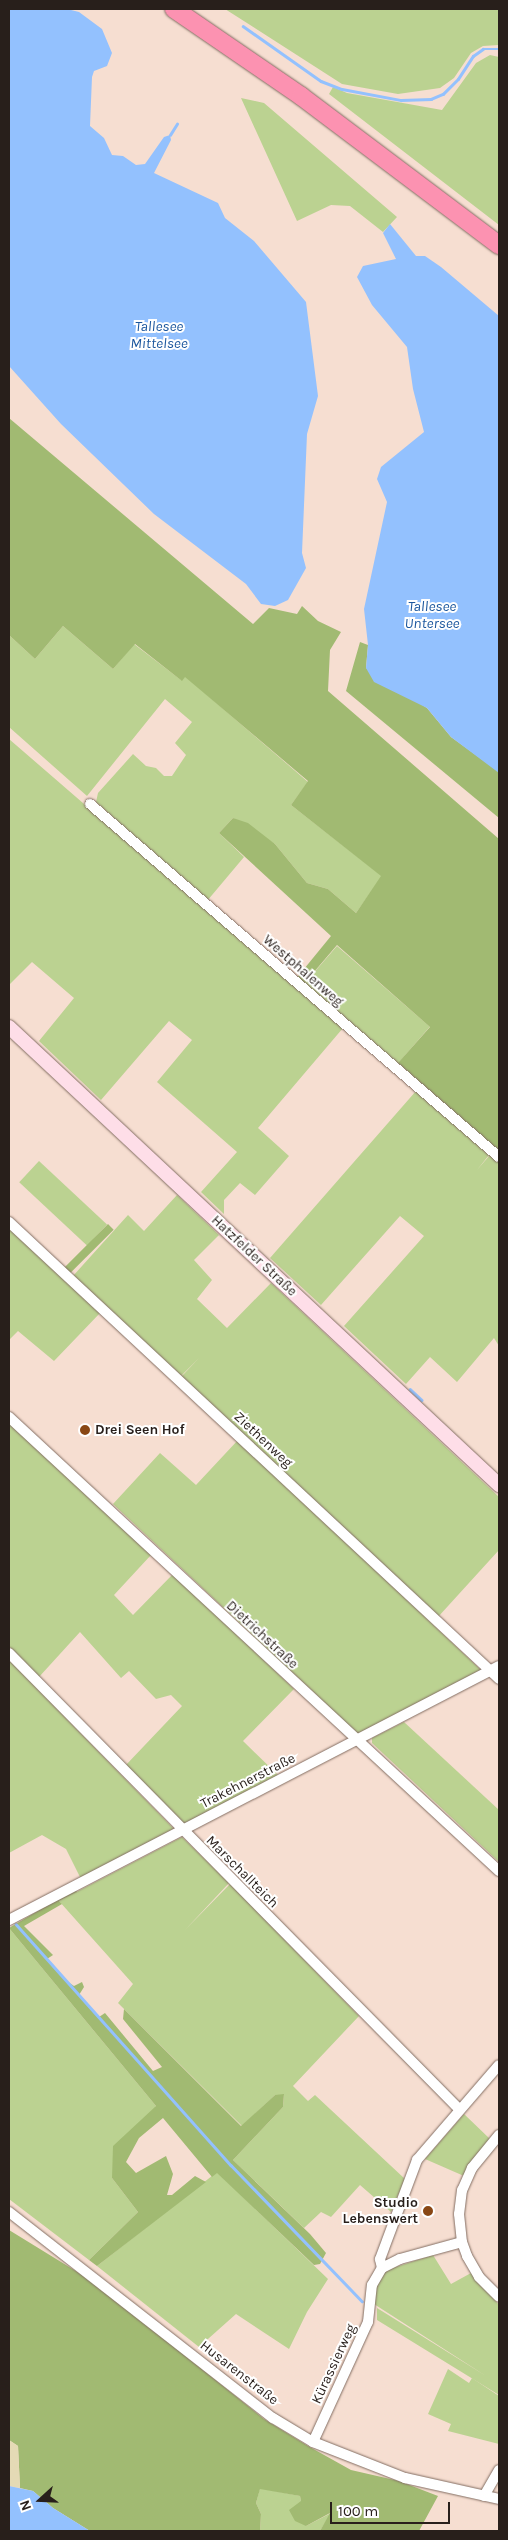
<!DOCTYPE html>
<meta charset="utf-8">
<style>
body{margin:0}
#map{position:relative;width:508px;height:2540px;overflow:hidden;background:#f6ded1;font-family:Karla,sans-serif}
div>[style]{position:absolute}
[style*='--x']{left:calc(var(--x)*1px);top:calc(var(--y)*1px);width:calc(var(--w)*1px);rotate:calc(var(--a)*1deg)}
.green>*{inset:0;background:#bbd291;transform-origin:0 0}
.forest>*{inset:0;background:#a1ba72;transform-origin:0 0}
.sand>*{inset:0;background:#e4dab5}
.water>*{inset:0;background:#93c1fe}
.stream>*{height:2.5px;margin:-1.25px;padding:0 1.25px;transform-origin:1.25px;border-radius:1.25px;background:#93c1fe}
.roads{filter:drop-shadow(0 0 1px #836e63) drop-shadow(0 0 1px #836e63)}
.street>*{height:10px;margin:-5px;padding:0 5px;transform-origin:5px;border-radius:5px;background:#fff}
.secondary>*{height:14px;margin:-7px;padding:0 7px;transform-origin:7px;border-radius:7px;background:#fedee8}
.highway>*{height:18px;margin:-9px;padding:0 9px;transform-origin:9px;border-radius:9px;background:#fc92b1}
.dots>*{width:14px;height:14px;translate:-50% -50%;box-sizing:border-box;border:2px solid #fff;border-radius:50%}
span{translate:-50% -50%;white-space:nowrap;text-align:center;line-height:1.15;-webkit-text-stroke:4px #fff;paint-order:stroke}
.street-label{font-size:14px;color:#281f1b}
.poi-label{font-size:14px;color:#281f1b;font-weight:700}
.left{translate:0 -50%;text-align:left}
.right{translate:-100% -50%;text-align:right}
.water-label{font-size:15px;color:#1c579e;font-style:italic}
.frame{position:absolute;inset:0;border:10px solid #281f1b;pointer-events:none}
.north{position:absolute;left:15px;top:2475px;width:50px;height:50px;-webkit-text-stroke:4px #fff;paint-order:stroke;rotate:250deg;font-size:14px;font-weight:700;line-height:20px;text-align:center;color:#281f1b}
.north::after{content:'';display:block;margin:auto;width:18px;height:22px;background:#281f1b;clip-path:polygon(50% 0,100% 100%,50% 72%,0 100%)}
.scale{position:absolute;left:330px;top:2502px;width:120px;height:22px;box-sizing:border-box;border:2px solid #281f1b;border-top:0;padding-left:6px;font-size:15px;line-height:18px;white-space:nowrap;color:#281f1b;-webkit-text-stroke:4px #fff;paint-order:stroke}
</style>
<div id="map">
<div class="green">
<div style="clip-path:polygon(225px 9px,499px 9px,499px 45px,483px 46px,471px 53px,454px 78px,440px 88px,398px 94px,342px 84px)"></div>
<div style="clip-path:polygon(490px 55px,499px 57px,499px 225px,329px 94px,333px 87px,347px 93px,442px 110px,476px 63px)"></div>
<div style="clip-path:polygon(241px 98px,264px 103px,397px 217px,383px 232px,350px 206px,331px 205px,297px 221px)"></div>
<div style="clip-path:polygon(63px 626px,113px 669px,134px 644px,181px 680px,185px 676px,308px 782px,291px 805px,382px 876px,356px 913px,328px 889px,307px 883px,275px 844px,233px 818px,219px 833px,244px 857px,207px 901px,96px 802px,98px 793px,133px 754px,146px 766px,156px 768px,164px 776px,172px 776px,186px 755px,175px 743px,192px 722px,165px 699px,87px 796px,9px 727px,9px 635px,35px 659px)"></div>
<div style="clip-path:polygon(9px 739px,343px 1028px,258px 1128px,289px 1156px,255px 1195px,240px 1183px,224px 1200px,224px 1214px,201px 1192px,237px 1152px,157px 1082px,192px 1040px,169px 1021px,101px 1100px,39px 1041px,74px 998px,32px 962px,9px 985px)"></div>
<div style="left:337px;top:946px;width:123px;height:49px;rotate:41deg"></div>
<div style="clip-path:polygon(416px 1091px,489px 1155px,477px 1170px,490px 1155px,499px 1163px,499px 1346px,494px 1338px,457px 1382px,430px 1357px,406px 1384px,344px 1326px,424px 1236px,400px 1216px,321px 1305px,270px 1258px)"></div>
<div style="left:39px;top:1161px;width:93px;height:29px;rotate:43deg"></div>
<div style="clip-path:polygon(177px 1195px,219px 1235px,194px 1260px,212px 1280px,197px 1299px,227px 1328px,271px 1283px,499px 1497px,499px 1550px,438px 1617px,181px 1377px,199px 1358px,180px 1377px,73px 1276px,128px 1215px,144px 1231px)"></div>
<div style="clip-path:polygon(9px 1227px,101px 1312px,54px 1361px,18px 1331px,9px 1340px)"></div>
<div style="clip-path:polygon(9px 1423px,151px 1555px,114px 1595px,133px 1615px,173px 1574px,294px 1689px,243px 1741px,279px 1776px,183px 1825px,125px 1766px,182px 1706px,171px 1695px,156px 1699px,129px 1671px,121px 1678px,80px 1632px,39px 1677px,9px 1646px)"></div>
<div style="clip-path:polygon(238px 1440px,483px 1672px,359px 1735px,113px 1504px,160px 1453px,196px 1485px)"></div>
<div style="clip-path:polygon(9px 1660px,174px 1829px,81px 1879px,66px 1849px,42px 1835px,9px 1853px)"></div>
<div style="clip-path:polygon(404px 1722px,499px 1810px,499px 1862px,372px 1743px,372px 1738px)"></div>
<div style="clip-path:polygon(182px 1837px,229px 1883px,185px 1930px,230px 1884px,359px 2016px,293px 2086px,308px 2101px,315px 2095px,405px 2179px,391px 2212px,360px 2185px,331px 2217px,321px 2212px,304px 2228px,233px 2160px,283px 2107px,284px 2095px,275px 2095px,242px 2126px,118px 2003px,133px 1984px,59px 1901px)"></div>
<div style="clip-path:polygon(9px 1928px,156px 2106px,112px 2178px,138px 2212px,89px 2260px,9px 2199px)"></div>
<div style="clip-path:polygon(464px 2114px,490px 2139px,474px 2158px,464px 2176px,425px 2159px)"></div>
<div style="clip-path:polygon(217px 2172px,328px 2279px,307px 2312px,289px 2349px,236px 2314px,199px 2347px,97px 2266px)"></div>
<div style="clip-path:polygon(433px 2255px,451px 2284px,471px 2273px,499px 2305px,499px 2395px,377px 2320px,377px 2308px,486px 2376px,374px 2304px,374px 2286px,383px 2271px)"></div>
<div style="clip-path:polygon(448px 2369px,469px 2383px,472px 2378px,499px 2396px,499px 2444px,448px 2431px,451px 2424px,428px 2414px)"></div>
<div style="clip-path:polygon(260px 2488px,300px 2496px,306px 2526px,331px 2513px,320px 2531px,260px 2531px,261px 2514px,256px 2503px)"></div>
</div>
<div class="forest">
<div style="clip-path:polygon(9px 418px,253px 624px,269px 608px,297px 614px,302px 606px,318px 621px,341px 632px,330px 650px,328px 691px,499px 839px,499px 1151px,398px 1063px,430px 1027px,337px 945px,302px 986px,295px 980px,331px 936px,219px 833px,233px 818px,248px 823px,275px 844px,307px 883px,328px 889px,356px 913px,381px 876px,291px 805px,308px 781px,185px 677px,182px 681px,135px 644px,113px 669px,63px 626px,35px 659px,9px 635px)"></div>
<div style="clip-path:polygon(360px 642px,368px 645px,366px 668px,427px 708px,451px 737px,498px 771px,499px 818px,346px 691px)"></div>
<div style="left:108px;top:1224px;width:8px;height:62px;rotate:45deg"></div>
<div style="clip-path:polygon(75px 1889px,77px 1892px,59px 1901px,62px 1904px,24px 1926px,53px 1955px,47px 1959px,68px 1982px,74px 1986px,82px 1982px,84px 1987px,79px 1995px,99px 2017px,105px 2013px,153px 2071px,162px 2067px,123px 2019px,124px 2009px,241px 2126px,275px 2095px,284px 2094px,283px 2107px,233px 2160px,310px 2234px,326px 2253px,320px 2264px,314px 2265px,217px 2173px,212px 2177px,163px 2118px,139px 2138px,126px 2162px,136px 2173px,166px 2156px,173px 2174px,167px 2195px,172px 2195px,195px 2176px,206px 2182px,97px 2266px,89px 2260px,138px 2212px,112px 2178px,113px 2146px,156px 2106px,9px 1928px)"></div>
<div style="clip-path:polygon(9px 2230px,92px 2281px,264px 2419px,308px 2446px,351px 2470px,399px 2481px,438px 2496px,419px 2531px,320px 2531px,330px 2513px,306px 2526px,295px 2521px,289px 2510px,301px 2501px,300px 2496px,260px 2489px,256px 2503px,261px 2514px,260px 2531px,90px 2531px,53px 2508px,33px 2491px,20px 2488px,18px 2446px,9px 2440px)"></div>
</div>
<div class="sand">
<div style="clip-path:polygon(9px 2440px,18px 2446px,20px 2488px,9px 2486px)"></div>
</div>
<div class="water">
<div style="clip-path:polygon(9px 9px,67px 9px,79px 12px,102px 29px,112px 53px,107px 66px,94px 71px,92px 77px,90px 126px,104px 138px,112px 155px,123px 156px,136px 165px,145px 164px,164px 137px,170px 135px,171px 140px,154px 173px,218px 203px,225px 218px,254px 241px,306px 302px,318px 396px,307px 434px,302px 553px,306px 568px,288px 600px,275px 606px,261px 604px,246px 584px,154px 514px,61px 424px,9px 366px)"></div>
<div style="clip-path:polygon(390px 224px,416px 256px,425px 256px,441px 267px,499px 316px,499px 773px,451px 737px,427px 708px,374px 682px,366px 668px,368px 645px,364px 609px,387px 502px,377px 479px,381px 467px,424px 432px,413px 389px,407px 347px,372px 305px,357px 277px,363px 266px,396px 259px,383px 233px)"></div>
<div style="clip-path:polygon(9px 2486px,33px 2491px,53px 2508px,90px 2531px,9px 2531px)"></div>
</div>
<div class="stream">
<div style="--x:243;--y:26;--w:95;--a:35.2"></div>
<div style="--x:321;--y:81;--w:22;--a:21"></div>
<div style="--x:342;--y:89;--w:60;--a:10.6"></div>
<div style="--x:401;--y:100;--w:30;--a:-2"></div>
<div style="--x:431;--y:99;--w:13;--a:-23"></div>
<div style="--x:443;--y:94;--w:21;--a:-45"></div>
<div style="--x:458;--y:79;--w:27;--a:-57"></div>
<div style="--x:473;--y:56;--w:12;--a:-35"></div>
<div style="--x:483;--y:49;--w:16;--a:0"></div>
<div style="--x:170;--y:135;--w:13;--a:-58"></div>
<div style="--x:410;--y:1389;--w:16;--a:43"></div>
<div style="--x:16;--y:1924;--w:323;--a:48.3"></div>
<div style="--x:231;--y:2165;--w:189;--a:46.1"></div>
</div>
<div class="roads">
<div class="street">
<div style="--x:90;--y:804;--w:540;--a:40.8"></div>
<div style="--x:9;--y:1222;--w:670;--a:43"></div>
<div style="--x:9;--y:1417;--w:668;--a:42.82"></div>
<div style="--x:9;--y:1653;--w:641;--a:45.38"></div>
<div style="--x:9;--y:1920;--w:552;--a:-27.4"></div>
<div style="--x:499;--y:2135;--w:43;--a:129.3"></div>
<div style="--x:472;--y:2168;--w:24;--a:114"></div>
<div style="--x:462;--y:2190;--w:24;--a:97"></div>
<div style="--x:459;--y:2214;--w:28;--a:84"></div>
<div style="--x:462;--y:2242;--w:15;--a:70"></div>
<div style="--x:467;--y:2256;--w:24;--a:60"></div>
<div style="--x:479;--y:2277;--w:28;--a:45"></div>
<div style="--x:9;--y:2212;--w:335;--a:38"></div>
<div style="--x:273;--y:2418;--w:47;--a:31"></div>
<div style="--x:313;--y:2442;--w:99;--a:21.4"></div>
<div style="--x:405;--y:2478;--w:96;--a:12.6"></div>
<div style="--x:382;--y:2268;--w:20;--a:-27"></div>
<div style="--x:400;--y:2259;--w:64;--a:-15.3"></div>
<div style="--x:313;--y:2442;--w:132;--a:-65.4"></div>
<div style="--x:368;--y:2322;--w:37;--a:-84"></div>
<div style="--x:372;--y:2285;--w:20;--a:-60"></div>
<div style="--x:382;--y:2268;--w:9;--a:-103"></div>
<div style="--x:380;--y:2259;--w:106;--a:-69.5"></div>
<div style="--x:417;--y:2160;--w:125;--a:-49.2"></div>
<div style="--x:484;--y:2496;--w:30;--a:-60"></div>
</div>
<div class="secondary">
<div style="--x:9;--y:1027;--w:671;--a:43.07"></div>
</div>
<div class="highway">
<div style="--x:174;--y:9;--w:154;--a:34.4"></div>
<div style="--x:301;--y:96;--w:248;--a:37"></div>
</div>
</div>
<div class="dots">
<div style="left:85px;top:1430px;background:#894714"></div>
<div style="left:428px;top:2211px;background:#894714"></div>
</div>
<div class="street-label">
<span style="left:303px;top:971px;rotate:41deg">Westphalenweg</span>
<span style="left:254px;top:1256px;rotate:43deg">Hatzfelder Straße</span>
<span style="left:263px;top:1440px;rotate:43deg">Ziethenweg</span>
<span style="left:262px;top:1635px;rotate:43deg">Dietrichstraße</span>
<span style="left:248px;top:1781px;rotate:-27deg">Trakehnerstraße</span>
<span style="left:242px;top:1872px;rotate:45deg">Marschallteich</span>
<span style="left:334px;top:2364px;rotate:-65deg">Kürassierweg</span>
<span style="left:239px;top:2373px;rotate:38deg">Husarenstraße</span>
</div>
<div class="poi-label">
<span class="left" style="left:95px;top:1430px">Drei Seen Hof</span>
<span class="right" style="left:418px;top:2211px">Studio<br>Lebenswert</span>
</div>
<div class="water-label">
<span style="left:159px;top:335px">Tallesee<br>Mittelsee</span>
<span style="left:432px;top:615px">Tallesee<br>Untersee</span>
</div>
<div class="frame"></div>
<div class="north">N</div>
<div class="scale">100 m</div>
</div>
